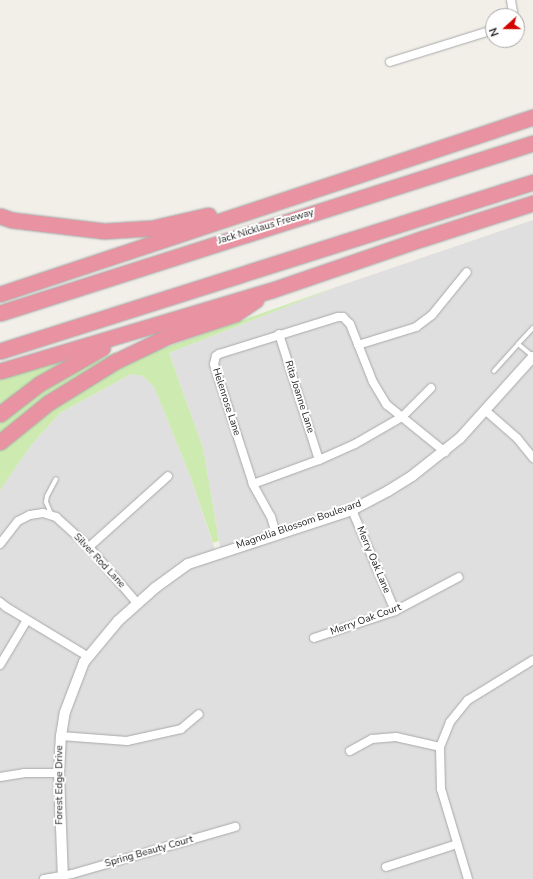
<!DOCTYPE html>
<style>
body{margin:0}
#map{position:relative;width:533px;height:879px;overflow:hidden;background:#f2efe9;font-family:"Nunito Sans",sans-serif}
div>[style]{position:absolute}
[style*='--x']{left:calc(var(--x)*1px);top:calc(var(--y)*1px);width:calc(var(--w)*1px);rotate:calc(var(--a)*1deg)}
.residential>*{inset:0;background:#e0dfdf}
.grass>*{inset:0;background:#cdebb0}
.roads{filter:drop-shadow(0 0 1px #a9a9a9) drop-shadow(0 0 1px #a9a9a9)}
.service>*{height:4px;margin:-2px;padding:0 2px;transform-origin:2px;border-radius:2px;background:#fff}
.minor>*{height:8px;margin:-4px;padding:0 4px;transform-origin:4px;border-radius:4px;background:#fff}
.tertiary>*{height:10px;margin:-5px;padding:0 5px;transform-origin:5px;border-radius:5px;background:#fff}
.motorway>*{height:15px;margin:-7.5px;padding:0 7.5px;transform-origin:7.5px;border-radius:7.5px;background:#e892a2}
span{translate:-50% -50%;white-space:nowrap;text-align:center;line-height:1.15;-webkit-text-stroke:4px #fff;paint-order:stroke}
.street-label{font-size:10px;color:#222}
.north{position:absolute;left:485px;top:8px;width:40px;height:40px;box-sizing:border-box;background:#fff;border:1px solid #a7a7a7;border-radius:50%;rotate:249deg;font-size:11px;font-weight:700;line-height:16px;text-align:center;color:#222}
.north::after{content:'';display:block;margin:auto;width:14px;height:18px;background:#d40000;clip-path:polygon(50% 0,100% 100%,50% 72%,0 100%)}
</style>
<div id="map">
<div class="residential">
<div style="clip-path:polygon(533px 220px,533px 879px,0 879px,0 490px,32px 444px,60px 413px,131px 374px,143px 376px,154px 387px,191px 478px,216px 553px,221px 552px,203px 448px,169px 353px,339px 286px)"></div>
</div>
<div class="grass">
<div style="clip-path:polygon(339px 286px,169px 353px,203px 448px,219px 541px,213px 543px,191px 478px,154px 387px,143px 376px,131px 374px,60px 413px,32px 444px,0 490px,0 450px,74px 392px,141px 356px)"></div>
<div style="clip-path:polygon(115px 352px,116px 355px,0 435px,0 423px,39px 394px,60px 379px)"></div>
<div style="clip-path:polygon(58px 360px,59px 364px,0 405px,0 378px)"></div>
</div>
<div class="roads">
<div class="service">
<div style="--x:518;--y:344;--w:22;--a:-47"></div>
<div style="--x:494;--y:371;--w:36;--a:-48"></div>
<div style="--x:518;--y:344;--w:19;--a:39"></div>
<div style="--x:52;--y:516;--w:15;--a:-113"></div>
<div style="--x:46;--y:502;--w:6;--a:-81"></div>
<div style="--x:47;--y:496;--w:19;--a:-62"></div>
</div>
<div class="minor">
<div style="--x:511;--y:0;--w:12;--a:81"></div>
<div style="--x:513;--y:12;--w:4;--a:104"></div>
<div style="--x:390;--y:62;--w:108;--a:-17.3"></div>
<div style="--x:279;--y:334;--w:132;--a:72.4"></div>
<div style="--x:358;--y:345;--w:61;--a:-17.2"></div>
<div style="--x:416;--y:327;--w:20;--a:-37"></div>
<div style="--x:432;--y:315;--w:55;--a:-50.9"></div>
<div style="--x:486;--y:411;--w:41;--a:41.1"></div>
<div style="--x:517;--y:438;--w:26;--a:51"></div>
<div style="--x:253;--y:484;--w:70;--a:-20"></div>
<div style="--x:319;--y:460;--w:39;--a:-24"></div>
<div style="--x:355;--y:444;--w:54;--a:-29.9"></div>
<div style="--x:402;--y:417;--w:41;--a:-45"></div>
<div style="--x:352;--y:510;--w:110;--a:66.9"></div>
<div style="--x:276;--y:534;--w:18;--a:-106"></div>
<div style="--x:271;--y:517;--w:38;--a:-119"></div>
<div style="--x:253;--y:484;--w:126;--a:-108"></div>
<div style="--x:214;--y:364;--w:8;--a:-76"></div>
<div style="--x:216;--y:356;--w:4;--a:-34"></div>
<div style="--x:219;--y:354;--w:125;--a:-17.3"></div>
<div style="--x:338;--y:317;--w:5;--a:0"></div>
<div style="--x:343;--y:317;--w:10;--a:45"></div>
<div style="--x:350;--y:324;--w:62;--a:68.4"></div>
<div style="--x:373;--y:382;--w:27;--a:59"></div>
<div style="--x:387;--y:405;--w:75;--a:39"></div>
<div style="--x:0;--y:544;--w:29;--a:-52"></div>
<div style="--x:18;--y:521;--w:13;--a:-27"></div>
<div style="--x:30;--y:515;--w:13;--a:-9"></div>
<div style="--x:43;--y:513;--w:14;--a:17"></div>
<div style="--x:56;--y:517;--w:45;--a:42.3"></div>
<div style="--x:89;--y:547;--w:74;--a:49.4"></div>
<div style="--x:89;--y:547;--w:106;--a:-41.9"></div>
<div style="--x:0;--y:602;--w:8;--a:40"></div>
<div style="--x:6;--y:607;--w:97;--a:31.1"></div>
<div style="--x:314;--y:638;--w:85;--a:-18.4"></div>
<div style="--x:395;--y:611;--w:72;--a:-28"></div>
<div style="--x:0;--y:665;--w:52;--a:-59"></div>
<div style="--x:61;--y:736;--w:66;--a:4.3"></div>
<div style="--x:127;--y:741;--w:55;--a:-12.5"></div>
<div style="--x:181;--y:729;--w:23;--a:-40"></div>
<div style="--x:350;--y:751;--w:25;--a:-29"></div>
<div style="--x:372;--y:739;--w:24;--a:-5"></div>
<div style="--x:396;--y:737;--w:45;--a:12.8"></div>
<div style="--x:0;--y:777;--w:24;--a:-9"></div>
<div style="--x:24;--y:773;--w:35;--a:0"></div>
<div style="--x:386;--y:867;--w:75;--a:-17.9"></div>
<div style="--x:44;--y:879;--w:28;--a:-10"></div>
<div style="--x:72;--y:874;--w:170;--a:-16.1"></div>
<div style="--x:468;--y:879;--w:94;--a:-106.7"></div>
<div style="--x:441;--y:789;--w:42;--a:-91.4"></div>
<div style="--x:440;--y:747;--w:27;--a:-68"></div>
<div style="--x:450;--y:722;--w:28;--a:-51"></div>
<div style="--x:468;--y:700;--w:76;--a:-31.6"></div>
</div>
<div class="tertiary">
<div style="--x:63;--y:879;--w:106;--a:-92.2"></div>
<div style="--x:59;--y:773;--w:37;--a:-87"></div>
<div style="--x:61;--y:736;--w:24;--a:-81"></div>
<div style="--x:65;--y:712;--w:53;--a:-69.2"></div>
<div style="--x:84;--y:662;--w:53;--a:-50.3"></div>
<div style="--x:118;--y:621;--w:50;--a:-41.7"></div>
<div style="--x:155;--y:588;--w:41;--a:-36"></div>
<div style="--x:188;--y:564;--w:173;--a:-18.2"></div>
<div style="--x:352;--y:510;--w:41;--a:-27.8"></div>
<div style="--x:388;--y:491;--w:28;--a:-32"></div>
<div style="--x:412;--y:476;--w:61;--a:-38.4"></div>
<div style="--x:460;--y:438;--w:109;--a:-48"></div>
</div>
<div class="motorway">
<div style="--x:0;--y:216;--w:13;--a:18"></div>
<div style="--x:12;--y:220;--w:93;--a:6.8"></div>
<div style="--x:104;--y:231;--w:48;--a:-3.6"></div>
<div style="--x:152;--y:228;--w:58;--a:-12.8"></div>
<div style="--x:0;--y:294;--w:562;--a:-18.37"></div>
<div style="--x:0;--y:313;--w:559;--a:-17.69"></div>
<div style="--x:0;--y:351;--w:559;--a:-17.59"></div>
<div style="--x:0;--y:371;--w:284;--a:-16.6"></div>
<div style="--x:272;--y:290;--w:157;--a:-18.9"></div>
<div style="--x:421;--y:239;--w:118;--a:-17.8"></div>
<div style="--x:0;--y:414;--w:49;--a:-37.6"></div>
<div style="--x:39;--y:384;--w:73;--a:-29.7"></div>
<div style="--x:0;--y:442;--w:62;--a:-39.1"></div>
<div style="--x:48;--y:403;--w:80;--a:-31.7"></div>
<div style="--x:116;--y:361;--w:55;--a:-25.6"></div>
<div style="--x:166;--y:337;--w:73;--a:-18.4"></div>
<div style="--x:235;--y:314;--w:25;--a:-34"></div>
</div>
</div>
<div class="street-label">
<span style="left:266px;top:227px;rotate:-17deg">Jack Nicklaus Freeway</span>
<span style="left:299px;top:397px;rotate:72deg">Rita Joanne Lane</span>
<span style="left:226px;top:402px;rotate:72deg">Helenrose Lane</span>
<span style="left:299px;top:525px;rotate:-19deg">Magnolia Blossom Boulevard</span>
<span style="left:373px;top:560px;rotate:67deg">Merry Oak Lane</span>
<span style="left:99px;top:561px;rotate:47deg">Silver Rod Lane</span>
<span style="left:366px;top:620px;rotate:-20deg">Merry Oak Court</span>
<span style="left:60px;top:785px;rotate:-90deg">Forest Edge Drive</span>
<span style="left:149px;top:852px;rotate:-16deg">Spring Beauty Court</span>
</div>
<div class="north">N</div>
</div>
